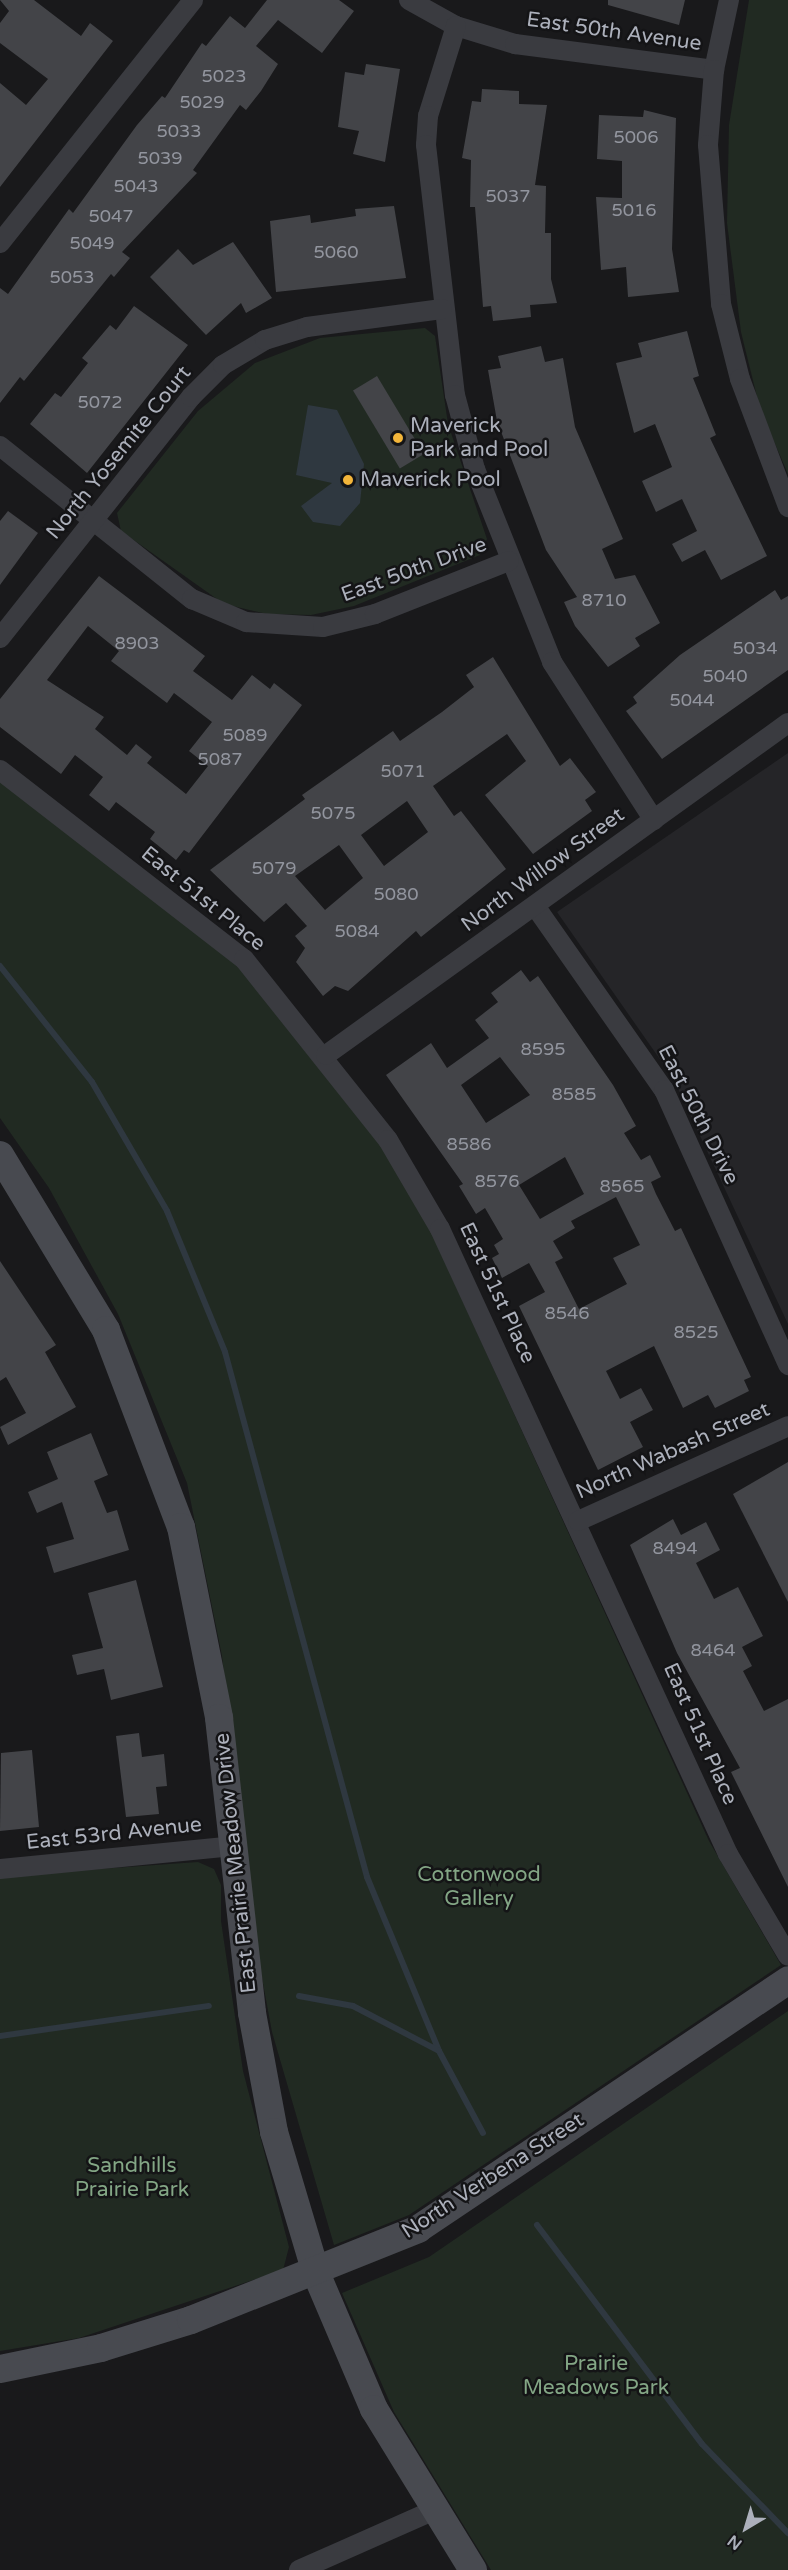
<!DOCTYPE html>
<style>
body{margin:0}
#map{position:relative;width:788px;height:2570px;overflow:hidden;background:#19191b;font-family:"Varela Round",sans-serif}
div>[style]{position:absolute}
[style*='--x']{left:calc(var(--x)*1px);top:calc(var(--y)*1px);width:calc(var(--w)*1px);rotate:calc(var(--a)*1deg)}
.built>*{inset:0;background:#252528}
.green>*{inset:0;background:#212a22}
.water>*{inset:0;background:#2f3840}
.stream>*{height:6px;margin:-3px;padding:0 3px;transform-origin:3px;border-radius:3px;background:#2f3840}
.building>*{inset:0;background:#434448;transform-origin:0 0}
.street>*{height:20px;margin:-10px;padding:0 10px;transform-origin:10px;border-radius:10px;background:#3a3b40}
.secondary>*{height:28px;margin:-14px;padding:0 14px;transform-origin:14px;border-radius:14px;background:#484a50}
.dots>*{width:16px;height:16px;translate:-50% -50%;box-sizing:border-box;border:3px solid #141416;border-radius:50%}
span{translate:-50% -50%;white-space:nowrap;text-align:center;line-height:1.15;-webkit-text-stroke:5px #141416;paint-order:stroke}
.number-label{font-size:18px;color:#92959e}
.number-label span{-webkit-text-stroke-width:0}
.street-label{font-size:21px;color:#acb0bb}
.poi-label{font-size:21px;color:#acb0bb}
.left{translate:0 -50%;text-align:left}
.park-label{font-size:21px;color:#83a685}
.north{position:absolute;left:716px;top:2498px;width:60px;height:60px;-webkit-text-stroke:4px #141416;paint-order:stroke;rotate:218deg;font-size:16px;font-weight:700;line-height:24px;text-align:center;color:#acb0bb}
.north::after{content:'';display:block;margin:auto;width:21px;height:27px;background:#acb0bb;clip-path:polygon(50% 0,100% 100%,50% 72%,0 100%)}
</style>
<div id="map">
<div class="built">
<div style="clip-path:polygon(788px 753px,788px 1324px,673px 1078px,557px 912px)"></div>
</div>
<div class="green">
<div style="clip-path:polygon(749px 0,788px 0,788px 474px,760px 409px,741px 332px,727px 223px,729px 125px)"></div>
<div style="clip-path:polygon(425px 328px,435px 336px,448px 424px,487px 539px,480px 555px,354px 606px,311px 615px,267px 614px,224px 604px,121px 531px,117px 513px,198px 411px,255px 363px,320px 338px)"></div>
<div style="clip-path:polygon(0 779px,244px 967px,375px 1132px,422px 1212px,709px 1841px,781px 1965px,409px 2215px,334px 2245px,272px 2032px,252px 1924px,222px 1656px,187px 1483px,118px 1314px,49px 1188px,0 1118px)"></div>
<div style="clip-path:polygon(198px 1862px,214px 1869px,221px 1885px,221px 1921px,243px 2071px,289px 2247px,283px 2270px,79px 2338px,0 2351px,0 1876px)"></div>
<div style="clip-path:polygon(788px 2011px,788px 2570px,491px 2570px,394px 2412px,342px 2293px,429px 2257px)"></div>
</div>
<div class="water">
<div style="clip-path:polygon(308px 405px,337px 410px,364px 464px,360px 503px,340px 526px,313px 522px,301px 506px,332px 483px,296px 475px)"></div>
</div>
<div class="stream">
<div style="--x:0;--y:966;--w:148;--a:51.6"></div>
<div style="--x:92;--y:1082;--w:149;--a:59.8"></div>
<div style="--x:167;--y:1211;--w:152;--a:67.6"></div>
<div style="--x:225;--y:1352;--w:544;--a:74.86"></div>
<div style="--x:367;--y:1877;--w:188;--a:67.5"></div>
<div style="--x:439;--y:2051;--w:93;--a:61.8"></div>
<div style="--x:299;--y:1996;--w:55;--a:10.5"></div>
<div style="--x:353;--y:2006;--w:97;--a:27.6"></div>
<div style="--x:0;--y:2036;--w:211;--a:-8.2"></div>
<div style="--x:537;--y:2225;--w:274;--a:53"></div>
<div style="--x:702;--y:2444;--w:124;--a:46"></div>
</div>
<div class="building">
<div style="clip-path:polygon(0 0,34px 0,81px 36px,90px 23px,113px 41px,0 187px,0 83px,26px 105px,48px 79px,0 43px,0 23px,9px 11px)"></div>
<div style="clip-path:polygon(267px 0,339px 0,354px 11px,322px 53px,278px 20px,256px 46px,278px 64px,261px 91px,246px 110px,240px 105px,193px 170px,197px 173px,122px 252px,130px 258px,114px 277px,111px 274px,24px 381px,20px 377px,0 403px,0 288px,8px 294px,69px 209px,73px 213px,137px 125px,162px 96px,165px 98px,202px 43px,206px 46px,230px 16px,245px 28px)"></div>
<div style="clip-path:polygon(608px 0,685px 0,679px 25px,608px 5px)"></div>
<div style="clip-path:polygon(366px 64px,400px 69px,385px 162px,353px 154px,359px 131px,338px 127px,345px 72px,364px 75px)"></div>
<div style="clip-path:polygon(482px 89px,519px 91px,519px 104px,547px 105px,535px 185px,546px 186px,545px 233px,551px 233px,551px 279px,557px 303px,530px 305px,531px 317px,493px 321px,491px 306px,483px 307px,475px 207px,470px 207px,471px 160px,462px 158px,472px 101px,481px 102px)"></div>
<div style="clip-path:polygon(644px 110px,676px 118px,672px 249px,679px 292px,628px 297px,626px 267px,601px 270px,596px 197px,622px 198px,622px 161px,597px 159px,599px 115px,643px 117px)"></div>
<div style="clip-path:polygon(394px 206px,406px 278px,276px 292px,270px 221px,310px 215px,311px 223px,356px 216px,355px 209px)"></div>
<div style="clip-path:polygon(233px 242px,272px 298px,246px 313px,241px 303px,206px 335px,150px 277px,178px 249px,193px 265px)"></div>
<div style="clip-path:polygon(134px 306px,188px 345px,87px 473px,30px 424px,55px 393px,61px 397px,88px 363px,82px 358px,110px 325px,116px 330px)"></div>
<div style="clip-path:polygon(687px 331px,699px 376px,693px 378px,716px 435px,710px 438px,767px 556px,721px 580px,705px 550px,682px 562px,672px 544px,697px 531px,682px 499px,656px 512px,642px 481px,672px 467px,655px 424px,634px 433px,616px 363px,642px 357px,638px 343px)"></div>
<div style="clip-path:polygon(541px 346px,545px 362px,563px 358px,575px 427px,623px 539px,602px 549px,615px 579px,635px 575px,660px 623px,635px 638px,640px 646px,608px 667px,575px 626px,564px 602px,577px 597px,546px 550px,497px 421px,488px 370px,501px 368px,498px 356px)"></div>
<div style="left:377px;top:376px;width:91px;height:28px;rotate:59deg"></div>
<div style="clip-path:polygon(8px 511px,38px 533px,0 585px,0 521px)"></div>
<div style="clip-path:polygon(evenodd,99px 576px,205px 656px,193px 671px,232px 700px,252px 675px,270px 689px,274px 683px,302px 705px,189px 853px,184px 850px,176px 860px,150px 839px,155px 832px,116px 802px,109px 811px,89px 795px,103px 777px,75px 755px,61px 774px,0 727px,0 699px,99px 576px,88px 626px,119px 651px,111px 661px,167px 703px,174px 693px,212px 722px,189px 751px,208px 766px,186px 794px,147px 763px,152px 757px,136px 744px,127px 755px,95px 729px,104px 717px,47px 680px,88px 626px)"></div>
<div style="clip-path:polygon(775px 590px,781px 600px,788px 596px,788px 670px,662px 759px,626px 711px,637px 703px,633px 697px,680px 655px)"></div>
<div style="clip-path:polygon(evenodd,493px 657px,560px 766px,570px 758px,596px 792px,585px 800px,592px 811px,533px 854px,485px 795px,526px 761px,507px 734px,433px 786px,454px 816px,461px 811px,506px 869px,421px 937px,416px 931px,348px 991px,335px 986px,323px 996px,296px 962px,305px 948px,295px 936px,307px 926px,286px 903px,264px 922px,210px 870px,305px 799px,302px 795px,393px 731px,400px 741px,442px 712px,474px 687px,466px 675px,493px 657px,407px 801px,428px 832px,384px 866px,361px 835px,407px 801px,493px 657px,339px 845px,363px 878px,325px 910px,295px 876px,339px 845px)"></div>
<div style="clip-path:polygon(evenodd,521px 970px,530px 982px,538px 976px,613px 1085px,636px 1126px,624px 1133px,641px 1160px,650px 1155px,661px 1177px,651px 1182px,656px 1194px,675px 1231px,681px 1228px,751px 1377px,744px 1380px,749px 1391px,715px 1408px,708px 1395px,683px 1408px,654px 1346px,606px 1371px,620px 1399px,641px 1388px,653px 1410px,630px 1422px,643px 1447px,598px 1470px,519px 1306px,545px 1292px,529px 1263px,502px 1278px,492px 1258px,499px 1254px,494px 1245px,503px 1239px,485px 1208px,476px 1214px,459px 1186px,463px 1184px,386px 1075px,431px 1043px,447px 1068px,489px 1038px,475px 1020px,498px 1002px,491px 993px,521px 970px,500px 1057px,530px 1095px,486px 1123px,461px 1085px,500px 1057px,521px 970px,565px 1157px,584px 1194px,540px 1219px,519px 1185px,565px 1157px,521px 970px,616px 1197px,640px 1245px,613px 1258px,627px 1284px,579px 1309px,555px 1262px,563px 1258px,553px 1241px,575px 1228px,571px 1221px,616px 1197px)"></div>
<div style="clip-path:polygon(0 1261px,56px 1345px,45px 1352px,76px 1407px,8px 1445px,0 1427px,26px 1413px,6px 1377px,0 1381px)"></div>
<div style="clip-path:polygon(91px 1433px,108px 1475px,94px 1481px,107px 1513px,117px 1510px,129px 1550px,54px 1573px,46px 1547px,74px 1539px,62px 1502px,37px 1513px,28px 1492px,58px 1479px,47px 1452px)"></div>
<div style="clip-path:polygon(788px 1462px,788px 1602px,733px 1494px)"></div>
<div style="clip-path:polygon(673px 1519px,681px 1535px,706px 1522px,720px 1550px,696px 1563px,714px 1599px,738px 1587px,763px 1636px,742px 1647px,752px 1666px,743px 1671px,764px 1711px,788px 1699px,788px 1887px,731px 1772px,740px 1768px,677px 1653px,630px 1545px)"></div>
<div style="clip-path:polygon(136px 1580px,163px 1687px,111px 1700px,104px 1669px,77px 1675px,72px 1655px,103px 1648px,88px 1593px)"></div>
<div style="clip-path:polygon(139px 1733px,142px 1757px,164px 1754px,167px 1786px,156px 1787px,159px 1814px,126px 1817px,116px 1736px)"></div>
<div style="clip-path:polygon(32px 1750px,39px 1827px,0 1831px,1px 1753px)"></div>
</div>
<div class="street">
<div style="--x:409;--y:0;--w:54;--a:29"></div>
<div style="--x:456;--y:26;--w:62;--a:17"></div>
<div style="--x:515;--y:44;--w:201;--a:7.4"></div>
<div style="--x:729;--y:0;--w:72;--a:102.1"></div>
<div style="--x:714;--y:70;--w:75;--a:94.6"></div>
<div style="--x:708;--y:145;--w:160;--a:85.3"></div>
<div style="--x:721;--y:304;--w:77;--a:75.8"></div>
<div style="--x:740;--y:379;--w:137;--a:69.4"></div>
<div style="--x:456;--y:26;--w:94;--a:107.3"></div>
<div style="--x:428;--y:116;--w:29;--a:94"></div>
<div style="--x:426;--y:145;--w:252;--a:83.4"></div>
<div style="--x:455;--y:395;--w:77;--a:74.9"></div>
<div style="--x:475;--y:469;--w:208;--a:68.2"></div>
<div style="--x:552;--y:662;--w:188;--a:57.2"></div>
<div style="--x:0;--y:243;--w:310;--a:-51.5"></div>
<div style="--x:0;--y:446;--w:246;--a:38.6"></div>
<div style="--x:192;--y:599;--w:59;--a:23.1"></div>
<div style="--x:246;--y:622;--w:77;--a:3.7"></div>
<div style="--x:323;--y:627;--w:54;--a:-14"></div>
<div style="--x:375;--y:614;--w:144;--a:-21.6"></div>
<div style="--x:0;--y:638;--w:308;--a:-51.6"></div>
<div style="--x:191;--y:397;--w:45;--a:-45"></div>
<div style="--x:223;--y:365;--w:49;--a:-30.8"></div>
<div style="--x:265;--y:340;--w:44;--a:-17.2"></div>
<div style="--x:307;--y:327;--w:136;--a:-7.6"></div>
<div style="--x:0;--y:770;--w:309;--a:37.8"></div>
<div style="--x:244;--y:959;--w:231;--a:51.5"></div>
<div style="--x:388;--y:1140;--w:103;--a:59.7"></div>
<div style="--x:440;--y:1229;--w:688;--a:65.26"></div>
<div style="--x:728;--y:1854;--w:118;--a:59.5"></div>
<div style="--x:535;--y:906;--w:225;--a:55"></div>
<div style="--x:664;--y:1090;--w:302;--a:65.7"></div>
<div style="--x:326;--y:1055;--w:569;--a:-35.7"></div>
<div style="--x:578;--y:1521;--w:230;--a:-24.3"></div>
<div style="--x:0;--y:1869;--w:234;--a:-5.6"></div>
<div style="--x:299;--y:2570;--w:145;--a:-23.9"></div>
</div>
<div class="secondary">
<div style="--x:0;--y:1155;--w:205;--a:58.8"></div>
<div style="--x:106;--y:1330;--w:211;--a:69.2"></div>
<div style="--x:181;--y:1527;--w:195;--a:78.7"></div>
<div style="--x:219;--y:1718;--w:297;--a:83.6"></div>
<div style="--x:252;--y:2013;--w:121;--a:79.5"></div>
<div style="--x:274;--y:2132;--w:147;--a:73.4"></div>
<div style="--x:316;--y:2273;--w:148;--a:66.9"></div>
<div style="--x:374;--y:2409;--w:189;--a:58.4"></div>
<div style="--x:0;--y:2369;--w:103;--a:-11.7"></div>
<div style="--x:101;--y:2348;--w:94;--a:-17.3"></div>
<div style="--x:191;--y:2320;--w:245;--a:-21.8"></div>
<div style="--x:418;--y:2229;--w:446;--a:-33.9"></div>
</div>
<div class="dots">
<div style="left:398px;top:438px;background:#f3b53a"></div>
<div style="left:348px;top:480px;background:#f3b53a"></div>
</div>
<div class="number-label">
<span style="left:224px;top:76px">5023</span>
<span style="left:202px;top:102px">5029</span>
<span style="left:179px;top:131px">5033</span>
<span style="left:636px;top:137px">5006</span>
<span style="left:160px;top:158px">5039</span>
<span style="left:136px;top:186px">5043</span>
<span style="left:508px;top:196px">5037</span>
<span style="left:634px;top:210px">5016</span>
<span style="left:111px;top:216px">5047</span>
<span style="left:92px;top:243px">5049</span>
<span style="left:336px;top:252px">5060</span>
<span style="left:72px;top:277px">5053</span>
<span style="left:100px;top:402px">5072</span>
<span style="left:604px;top:600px">8710</span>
<span style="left:137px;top:643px">8903</span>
<span style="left:755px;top:648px">5034</span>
<span style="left:725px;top:676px">5040</span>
<span style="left:692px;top:700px">5044</span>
<span style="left:245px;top:735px">5089</span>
<span style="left:220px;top:759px">5087</span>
<span style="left:403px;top:771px">5071</span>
<span style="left:333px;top:813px">5075</span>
<span style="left:274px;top:868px">5079</span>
<span style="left:396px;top:894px">5080</span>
<span style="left:357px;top:931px">5084</span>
<span style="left:543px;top:1049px">8595</span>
<span style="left:574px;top:1094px">8585</span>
<span style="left:469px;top:1144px">8586</span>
<span style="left:497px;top:1181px">8576</span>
<span style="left:622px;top:1186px">8565</span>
<span style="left:567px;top:1313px">8546</span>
<span style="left:696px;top:1332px">8525</span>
<span style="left:675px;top:1548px">8494</span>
<span style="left:713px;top:1650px">8464</span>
</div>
<div class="street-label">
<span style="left:614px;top:32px;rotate:8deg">East 50th Avenue</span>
<span style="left:119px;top:453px;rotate:-51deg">North Yosemite Court</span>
<span style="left:414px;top:570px;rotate:-20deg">East 50th Drive</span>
<span style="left:543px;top:870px;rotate:-36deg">North Willow Street</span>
<span style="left:203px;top:899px;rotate:39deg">East 51st Place</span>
<span style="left:698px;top:1115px;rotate:63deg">East 50th Drive</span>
<span style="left:497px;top:1293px;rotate:65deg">East 51st Place</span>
<span style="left:673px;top:1451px;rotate:-24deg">North Wabash Street</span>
<span style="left:700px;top:1734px;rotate:66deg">East 51st Place</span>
<span style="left:114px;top:1834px;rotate:-6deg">East 53rd Avenue</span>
<span style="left:236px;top:1863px;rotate:-96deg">East Prairie Meadow Drive</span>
<span style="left:493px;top:2176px;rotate:-33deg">North Verbena Street</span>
</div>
<div class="poi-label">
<span class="left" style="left:410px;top:438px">Maverick<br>Park and Pool</span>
<span class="left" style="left:360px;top:480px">Maverick Pool</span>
</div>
<div class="park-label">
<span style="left:479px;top:1887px">Cottonwood<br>Gallery</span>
<span style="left:132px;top:2178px">Sandhills<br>Prairie Park</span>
<span style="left:596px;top:2376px">Prairie<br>Meadows Park</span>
</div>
<div class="north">N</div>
</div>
